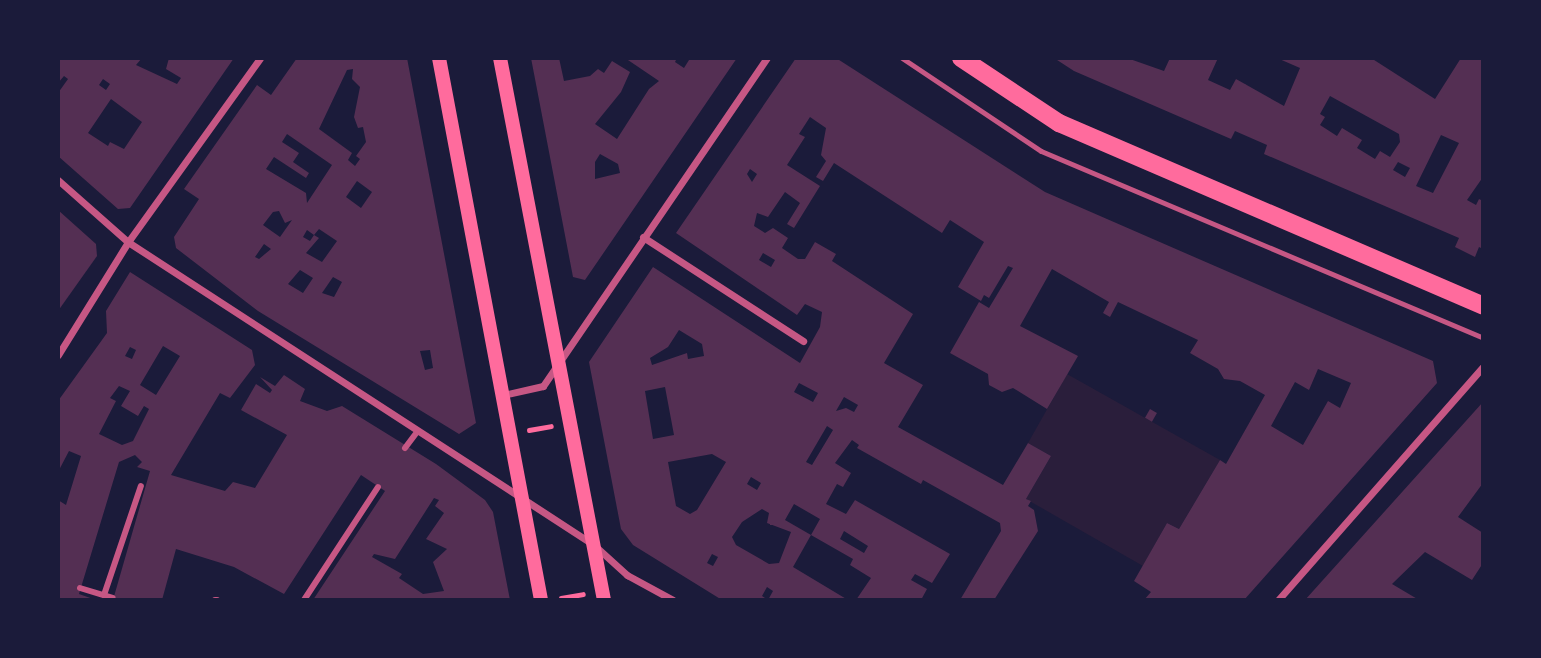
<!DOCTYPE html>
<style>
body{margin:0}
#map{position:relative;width:1541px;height:658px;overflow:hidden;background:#1b1b3a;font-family:Karla,sans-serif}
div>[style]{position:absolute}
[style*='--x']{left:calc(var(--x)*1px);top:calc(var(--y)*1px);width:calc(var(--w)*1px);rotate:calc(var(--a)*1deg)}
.green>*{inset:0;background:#2a1e3b}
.building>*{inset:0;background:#542f53;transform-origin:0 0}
.path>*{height:4.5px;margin:-2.25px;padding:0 2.25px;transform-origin:2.25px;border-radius:2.25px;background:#ff6b9d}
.service>*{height:5px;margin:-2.5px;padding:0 2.5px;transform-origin:2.5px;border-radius:2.5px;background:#c65784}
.pedestrian>*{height:6px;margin:-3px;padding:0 3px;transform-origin:3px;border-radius:3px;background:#c65784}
.minor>*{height:7px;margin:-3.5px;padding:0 3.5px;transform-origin:3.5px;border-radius:3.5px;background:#c65784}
.secondary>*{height:14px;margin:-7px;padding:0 7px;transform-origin:7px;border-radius:7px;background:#ff6b9d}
.primary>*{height:18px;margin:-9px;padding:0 9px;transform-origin:9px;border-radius:9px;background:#ff6b9d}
span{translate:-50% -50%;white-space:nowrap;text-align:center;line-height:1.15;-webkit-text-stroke:6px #1b1b3a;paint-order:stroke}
.frame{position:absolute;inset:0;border:60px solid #1b1b3a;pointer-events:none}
</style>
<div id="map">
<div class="green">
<div style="clip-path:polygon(1067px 374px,1220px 460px,1179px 529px,1167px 523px,1143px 566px,1026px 499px,1051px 456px,1028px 443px)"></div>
</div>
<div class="building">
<div style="clip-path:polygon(evenodd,58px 58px,142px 58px,136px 65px,177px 84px,181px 78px,166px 69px,169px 58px,234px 58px,130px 208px,118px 209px,58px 156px,58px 93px,68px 79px,64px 76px,58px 83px,58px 58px,103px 79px,110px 84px,106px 90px,99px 85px,103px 79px,58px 58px,111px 99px,142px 122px,124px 149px,110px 142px,108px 146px,88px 133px,111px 99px)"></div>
<div style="clip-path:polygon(evenodd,297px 58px,407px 58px,476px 423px,459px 434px,258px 311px,176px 248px,174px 237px,199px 199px,184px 189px,257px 85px,271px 95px,297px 58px,353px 69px,352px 79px,360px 87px,354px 117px,358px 128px,363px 127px,366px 142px,356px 156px,360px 159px,355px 166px,348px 160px,352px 153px,319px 129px,347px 70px,353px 69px,297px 58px,287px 134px,332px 165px,307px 203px,306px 193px,266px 169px,274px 157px,306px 178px,309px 173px,293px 162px,299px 153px,282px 142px,287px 134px,297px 58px,357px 181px,372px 192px,361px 208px,346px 197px,357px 181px,297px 58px,279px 211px,285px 223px,292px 220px,280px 237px,263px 225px,273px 212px,279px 211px,297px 58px,319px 229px,337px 241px,322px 262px,306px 253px,319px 238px,314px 235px,319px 229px,297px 58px,307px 230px,314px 235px,310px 241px,303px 237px,307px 230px,297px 58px,264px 244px,271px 249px,259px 259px,255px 257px,264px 244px,297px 58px,300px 270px,313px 278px,303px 293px,288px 284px,300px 270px,297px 58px,333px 277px,342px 282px,334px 297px,322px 293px,333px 277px,297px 58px,430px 350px,433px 368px,425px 370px,420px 351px,430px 350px)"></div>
<div style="clip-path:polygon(evenodd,531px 58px,559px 58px,564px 81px,590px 76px,598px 69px,604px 73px,612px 61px,630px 72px,621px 92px,595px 124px,617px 139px,649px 89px,659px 81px,625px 58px,677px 58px,675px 62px,684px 68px,689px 60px,685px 58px,737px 58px,585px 280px,573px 277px,531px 58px,600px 154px,618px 164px,620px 173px,595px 179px,595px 162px,600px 154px)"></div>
<div style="clip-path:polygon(evenodd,796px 58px,836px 58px,1045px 192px,1433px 361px,1437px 383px,1244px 600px,1144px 600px,1151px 592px,1134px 581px,1167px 523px,1179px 529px,1220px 460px,1226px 464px,1265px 395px,1240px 381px,1224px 379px,1218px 369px,1190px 353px,1198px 340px,1118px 302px,1110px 317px,1103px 313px,1109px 302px,1052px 269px,1020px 326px,1078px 356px,1047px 409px,1013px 388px,1002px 392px,989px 385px,988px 374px,950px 353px,979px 302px,989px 308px,1013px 268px,1008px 266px,989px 298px,984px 295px,981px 301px,958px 287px,984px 242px,950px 220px,942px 233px,834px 163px,823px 181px,816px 177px,826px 161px,821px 155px,826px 128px,810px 117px,799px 134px,805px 137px,787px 165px,820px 186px,794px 228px,787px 224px,800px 203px,785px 192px,768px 217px,757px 213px,754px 226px,765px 233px,773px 228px,788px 238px,782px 248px,798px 259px,805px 259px,815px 242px,836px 254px,832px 261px,913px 314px,884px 363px,923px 385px,898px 427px,1003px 485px,1028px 443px,1051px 456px,1026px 499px,1031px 501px,1028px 506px,1034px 510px,1038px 531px,994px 600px,960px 600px,1001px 531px,1000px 523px,923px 480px,921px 484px,857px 448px,859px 445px,852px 440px,835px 463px,851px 473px,843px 487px,837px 484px,826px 504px,846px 514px,855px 500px,950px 554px,932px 583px,915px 574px,911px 580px,927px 589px,921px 600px,856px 600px,871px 578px,850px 565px,853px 559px,811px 535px,820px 519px,794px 504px,785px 520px,811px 535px,793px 567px,848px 600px,722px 600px,633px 545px,621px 529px,589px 362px,653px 267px,800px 363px,820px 327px,822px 312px,805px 304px,797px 315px,676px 233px,796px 58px,750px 169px,757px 174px,752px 182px,747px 174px,750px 169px,796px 58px,763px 253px,775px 260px,771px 267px,759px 260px,763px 253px,796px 58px,679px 330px,702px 344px,704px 356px,688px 359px,687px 353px,652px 365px,650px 358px,668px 347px,679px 330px,796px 58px,1318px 369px,1351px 383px,1340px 408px,1328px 401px,1303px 445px,1271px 426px,1295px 382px,1309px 390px,1318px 369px,796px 58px,799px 383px,818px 393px,813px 402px,794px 392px,799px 383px,796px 58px,665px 387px,674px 435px,653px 439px,645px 391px,665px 387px,796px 58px,844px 397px,858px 405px,854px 412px,846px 408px,836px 411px,844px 397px,796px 58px,827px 426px,833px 430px,812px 465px,806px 462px,827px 426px,796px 58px,712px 454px,726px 462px,697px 510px,690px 514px,676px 506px,668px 462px,712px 454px,796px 58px,751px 477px,761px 483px,757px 490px,747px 484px,751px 477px,796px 58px,762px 509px,769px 513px,767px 523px,791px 532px,779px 563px,769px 564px,736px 545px,732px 537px,742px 522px,762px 509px,796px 58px,844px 531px,868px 546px,864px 553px,840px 539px,844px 531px,796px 58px,712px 554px,718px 557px,713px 566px,707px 563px,712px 554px,796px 58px,767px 587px,773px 591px,768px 600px,762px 596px,767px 587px)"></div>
<div style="clip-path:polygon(evenodd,1054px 58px,1127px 58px,1164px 71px,1170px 58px,1218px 58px,1208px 80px,1230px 90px,1236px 79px,1284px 106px,1300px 68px,1277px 58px,1371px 58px,1435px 99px,1461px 58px,1483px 58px,1483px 177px,1467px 200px,1476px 205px,1479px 199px,1483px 201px,1483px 249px,1479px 247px,1475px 257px,1455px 247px,1459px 238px,1264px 154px,1267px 145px,1235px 131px,1231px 139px,1074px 71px,1054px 58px,1330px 96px,1399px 134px,1400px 142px,1390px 157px,1380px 151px,1375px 159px,1357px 148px,1362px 140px,1342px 128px,1337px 136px,1320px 125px,1325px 117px,1320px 114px,1330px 96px,1054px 58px,1441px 135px,1459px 143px,1433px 193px,1416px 186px,1441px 135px,1054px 58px,1398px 162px,1410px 168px,1405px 177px,1393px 170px,1398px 162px)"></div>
<div style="clip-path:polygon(58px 210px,96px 244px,97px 256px,58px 311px)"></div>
<div style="clip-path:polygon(evenodd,130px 272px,252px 350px,255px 365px,230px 398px,220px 393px,171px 475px,225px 491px,233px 482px,255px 488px,287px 435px,241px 410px,256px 384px,270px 393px,272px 390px,260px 377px,275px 386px,284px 375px,305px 389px,300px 401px,327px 411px,342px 406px,436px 464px,485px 500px,493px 512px,510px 600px,313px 600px,385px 491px,361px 475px,284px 594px,234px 567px,176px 549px,162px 600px,113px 600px,150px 471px,137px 467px,142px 462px,135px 455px,119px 462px,79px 594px,96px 600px,58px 600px,58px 500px,66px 505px,81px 456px,69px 451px,58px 472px,58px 401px,107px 333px,106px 311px,130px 272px,163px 346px,180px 356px,156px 395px,140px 385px,163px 346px,130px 272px,130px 347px,136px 350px,132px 359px,125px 356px,130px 347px,130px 272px,119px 386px,130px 391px,121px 406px,138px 416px,144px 406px,149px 409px,133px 441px,122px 445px,99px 434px,116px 401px,110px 398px,119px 386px,130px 272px,434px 498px,439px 500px,435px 506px,444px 513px,426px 539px,447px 549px,433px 562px,444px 591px,423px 594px,399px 578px,402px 574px,372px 557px,374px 554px,395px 559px,434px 498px)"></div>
<div style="clip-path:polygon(1483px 402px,1483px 483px,1458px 517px,1483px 533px,1483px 563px,1472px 580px,1425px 552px,1392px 584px,1419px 600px,1305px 600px)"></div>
<div style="left:1150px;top:409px;width:8px;height:10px;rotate:30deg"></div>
</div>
<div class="path">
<div style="--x:529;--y:430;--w:22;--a:-10"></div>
<div style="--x:561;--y:598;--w:22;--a:-10"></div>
</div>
<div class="service">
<div style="--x:902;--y:58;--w:167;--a:33.8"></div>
<div style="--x:1041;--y:151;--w:480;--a:22.9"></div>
</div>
<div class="pedestrian">
<div style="--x:405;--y:448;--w:20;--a:-53"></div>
<div style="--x:80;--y:588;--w:34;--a:17"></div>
<div style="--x:104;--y:595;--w:115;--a:-71.3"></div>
<div style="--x:215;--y:600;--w:2;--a:0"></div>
<div style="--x:304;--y:600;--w:135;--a:-56.8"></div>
</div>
<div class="minor">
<div style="--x:58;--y:180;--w:94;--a:41.5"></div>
<div style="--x:128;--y:242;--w:556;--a:33.03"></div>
<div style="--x:594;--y:545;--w:45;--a:42.3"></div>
<div style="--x:627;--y:575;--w:52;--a:28.5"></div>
<div style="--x:643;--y:237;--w:191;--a:33"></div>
<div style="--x:58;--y:355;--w:133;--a:-58.2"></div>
<div style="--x:128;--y:242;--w:226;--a:-54.3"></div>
<div style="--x:503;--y:395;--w:41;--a:-12.7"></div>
<div style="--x:543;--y:386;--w:397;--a:-55.7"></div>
<div style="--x:1278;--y:600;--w:310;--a:-48.7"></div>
</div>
<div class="secondary">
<div style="--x:439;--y:58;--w:552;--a:79.34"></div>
<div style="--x:500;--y:58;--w:552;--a:79.14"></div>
</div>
<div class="primary">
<div style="--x:961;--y:58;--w:118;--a:33.6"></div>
<div style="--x:1059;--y:123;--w:462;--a:23.3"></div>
</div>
<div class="frame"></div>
</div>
